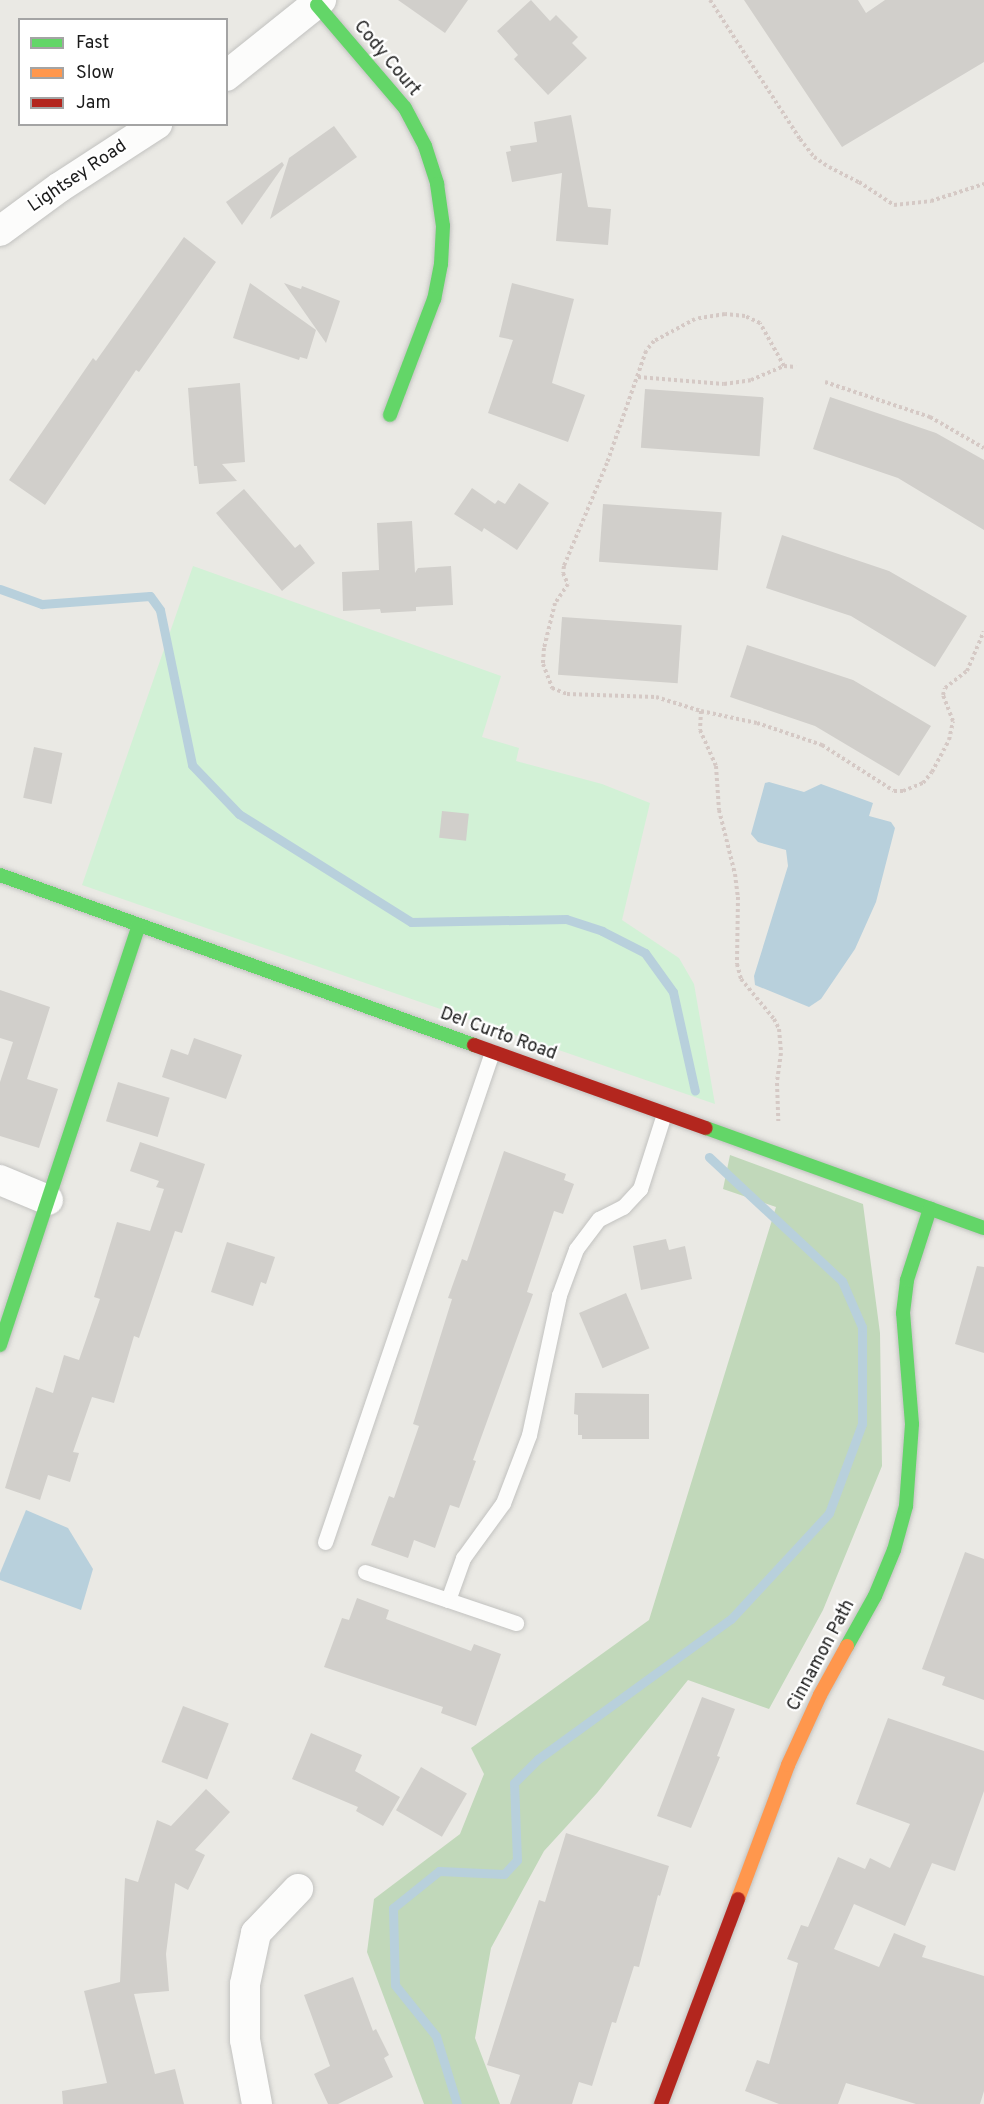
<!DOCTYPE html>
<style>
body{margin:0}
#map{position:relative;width:984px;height:2104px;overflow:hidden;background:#eae9e4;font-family:Overpass,sans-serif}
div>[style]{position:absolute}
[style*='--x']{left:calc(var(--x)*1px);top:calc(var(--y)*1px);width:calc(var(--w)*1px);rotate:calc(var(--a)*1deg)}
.forest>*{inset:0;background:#c1d8ba}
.park>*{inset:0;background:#d2f1d6}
.water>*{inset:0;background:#b8d0dc}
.stream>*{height:9px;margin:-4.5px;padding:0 4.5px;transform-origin:4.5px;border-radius:4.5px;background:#b8d0dc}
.building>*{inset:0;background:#d1cfcb;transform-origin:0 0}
.path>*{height:4px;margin-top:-2px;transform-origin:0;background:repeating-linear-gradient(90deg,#d5c9c5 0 3px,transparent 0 6px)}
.roads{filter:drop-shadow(0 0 2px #c2c2c0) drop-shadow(0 0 2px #c2c2c0)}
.lane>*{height:15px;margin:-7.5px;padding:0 7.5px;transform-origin:7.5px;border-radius:7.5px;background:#fcfcfb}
.street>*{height:30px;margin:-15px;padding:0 15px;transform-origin:15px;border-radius:15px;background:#fcfcfb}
.fast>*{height:14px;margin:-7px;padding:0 7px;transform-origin:7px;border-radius:7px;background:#63d668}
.slow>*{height:14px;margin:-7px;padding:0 7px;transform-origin:7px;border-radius:7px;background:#ff974d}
.jam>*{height:14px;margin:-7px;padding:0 7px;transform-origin:7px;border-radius:7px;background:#b3261e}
span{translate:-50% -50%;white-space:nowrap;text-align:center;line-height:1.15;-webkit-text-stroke:4.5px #fff;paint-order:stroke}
.street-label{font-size:18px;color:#1b1b1b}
.legend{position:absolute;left:18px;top:18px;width:210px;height:108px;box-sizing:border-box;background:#fff;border:2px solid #a4a4a4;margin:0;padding:8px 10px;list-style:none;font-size:18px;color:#1b1b1b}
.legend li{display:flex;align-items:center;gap:12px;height:30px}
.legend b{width:30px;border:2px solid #a4a4a4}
</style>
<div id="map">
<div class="forest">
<div style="clip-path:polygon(730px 1155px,863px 1204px,880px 1333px,882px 1466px,823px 1610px,769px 1709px,688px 1680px,597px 1793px,544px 1851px,491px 1948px,475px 2038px,500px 2104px,424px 2104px,367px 1952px,374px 1899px,460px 1834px,484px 1774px,471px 1748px,649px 1620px,776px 1207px,723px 1189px)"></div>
</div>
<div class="park">
<div style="clip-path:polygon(193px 566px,501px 676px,482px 737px,519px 748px,516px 761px,602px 784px,650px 803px,622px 920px,679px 958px,694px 984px,715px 1104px,82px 885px)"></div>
</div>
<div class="water">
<div style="clip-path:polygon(769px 782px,804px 792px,821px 784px,873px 803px,869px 816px,891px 822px,895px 828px,876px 902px,855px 949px,821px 999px,809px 1007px,755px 985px,754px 976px,788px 866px,786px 850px,758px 842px,751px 834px,765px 783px)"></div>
<div style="clip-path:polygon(26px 1510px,68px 1528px,93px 1569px,81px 1610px,0 1580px,0 1573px)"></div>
</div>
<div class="stream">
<div style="--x:0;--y:589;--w:45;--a:19.7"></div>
<div style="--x:42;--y:604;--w:108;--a:-4.2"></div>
<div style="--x:150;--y:596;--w:17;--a:54"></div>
<div style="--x:160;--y:610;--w:158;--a:78.3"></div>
<div style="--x:192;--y:765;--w:68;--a:46.2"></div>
<div style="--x:239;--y:814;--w:203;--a:32.1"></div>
<div style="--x:411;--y:922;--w:155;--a:-1.1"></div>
<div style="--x:566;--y:919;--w:38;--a:18"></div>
<div style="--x:602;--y:931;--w:48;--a:27.1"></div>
<div style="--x:645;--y:953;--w:48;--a:54.3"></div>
<div style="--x:673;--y:992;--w:101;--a:77.5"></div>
<div style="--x:457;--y:2104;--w:71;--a:-107.2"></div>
<div style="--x:436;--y:2036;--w:65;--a:-128.8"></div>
<div style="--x:395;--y:1985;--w:77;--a:-91.5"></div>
<div style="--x:393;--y:1908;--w:59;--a:-38.8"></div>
<div style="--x:439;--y:1871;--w:65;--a:2.6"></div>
<div style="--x:504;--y:1874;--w:19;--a:-47"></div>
<div style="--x:517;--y:1860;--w:77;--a:-92.2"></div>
<div style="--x:514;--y:1783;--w:34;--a:-45"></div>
<div style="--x:538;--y:1759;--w:238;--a:-36"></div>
<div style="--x:731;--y:1619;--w:144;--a:-47.2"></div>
<div style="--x:829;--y:1513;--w:95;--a:-69.7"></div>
<div style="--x:862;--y:1424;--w:97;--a:-90"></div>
<div style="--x:862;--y:1327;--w:50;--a:-113.5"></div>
<div style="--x:842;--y:1281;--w:182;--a:-137"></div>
</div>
<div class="building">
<div style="clip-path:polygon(398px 0,468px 0,445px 33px)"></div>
<div style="clip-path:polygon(531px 0,550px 21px,556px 15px,578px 37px,572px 43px,587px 58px,548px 95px,514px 59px,518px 55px,497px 31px)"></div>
<div style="clip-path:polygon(744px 0,858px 0,866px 13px,885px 0,984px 0,984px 62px,842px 147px)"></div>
<div style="clip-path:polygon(571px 115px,588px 207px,611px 209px,608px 245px,556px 241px,562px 173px,512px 182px,506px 152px,511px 151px,510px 146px,537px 142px,534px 122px)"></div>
<div style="clip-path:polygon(334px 126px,357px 157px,270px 219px,289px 158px)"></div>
<div style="clip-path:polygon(282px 162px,284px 165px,242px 225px,226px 202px)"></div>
<div style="clip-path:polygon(184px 237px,216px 262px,139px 372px,136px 370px,45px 505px,9px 480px,93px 358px,96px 361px)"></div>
<div style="clip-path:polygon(250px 283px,316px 330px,307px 359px,300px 357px,299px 360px,233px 338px)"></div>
<div style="clip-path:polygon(284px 283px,301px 289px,302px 286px,340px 301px,326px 343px)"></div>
<div style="clip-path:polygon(512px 283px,574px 299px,552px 383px,585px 395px,568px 442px,488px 413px,513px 340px,499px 337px)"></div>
<div style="clip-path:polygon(240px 383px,245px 462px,222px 464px,237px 481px,199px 484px,197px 466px,194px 466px,188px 388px)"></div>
<div style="left:645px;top:389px;width:119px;height:59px;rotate:4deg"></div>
<div style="clip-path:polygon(830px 397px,936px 433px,984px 460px,984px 530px,898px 478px,813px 449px)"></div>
<div style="clip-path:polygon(519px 483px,549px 503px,517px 550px,484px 528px,482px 532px,454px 514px,472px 488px,495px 504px,498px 500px,505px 504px)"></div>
<div style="clip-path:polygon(244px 489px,295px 548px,300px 544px,315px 563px,282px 591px,216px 513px)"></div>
<div style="left:603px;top:504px;width:119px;height:58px;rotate:4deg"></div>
<div style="clip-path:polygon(412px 521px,415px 573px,418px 568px,451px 566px,453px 605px,416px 607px,416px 611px,381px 613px,380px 609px,343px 611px,342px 572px,379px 570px,377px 523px)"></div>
<div style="clip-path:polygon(782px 535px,889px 571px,967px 616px,935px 667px,851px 616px,766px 588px)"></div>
<div style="left:562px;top:617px;width:120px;height:58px;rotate:4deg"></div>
<div style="clip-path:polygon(747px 645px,853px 680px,931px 726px,899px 776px,815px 726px,730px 697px)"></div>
<div style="left:34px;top:747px;width:29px;height:52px;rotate:12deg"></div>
<div style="left:442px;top:811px;width:27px;height:27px;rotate:6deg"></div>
<div style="clip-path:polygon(0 990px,50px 1007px,27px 1079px,58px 1089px,39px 1148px,0 1136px,0 1082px,13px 1042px,0 1038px)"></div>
<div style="clip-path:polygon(194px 1038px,242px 1055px,226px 1099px,162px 1077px,171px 1049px,188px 1055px)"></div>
<div style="left:118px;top:1082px;width:54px;height:41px;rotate:17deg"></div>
<div style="clip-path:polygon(140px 1142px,205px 1164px,182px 1233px,175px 1231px,139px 1338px,134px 1336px,114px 1403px,92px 1397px,73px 1452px,79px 1453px,70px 1482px,48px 1475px,40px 1500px,5px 1488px,36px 1387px,53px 1393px,64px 1355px,79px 1360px,100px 1299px,94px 1297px,117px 1222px,150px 1231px,164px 1189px,156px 1187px,159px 1181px,130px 1171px)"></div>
<div style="clip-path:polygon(504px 1151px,566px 1174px,564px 1180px,574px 1184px,563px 1214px,554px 1211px,527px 1292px,533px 1294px,473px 1460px,476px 1461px,459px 1508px,450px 1505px,435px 1548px,414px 1540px,408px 1558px,371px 1545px,389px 1496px,394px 1498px,419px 1426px,413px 1424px,452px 1299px,448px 1298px,462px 1259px,467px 1261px)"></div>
<div style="clip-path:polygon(666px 1239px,669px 1250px,685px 1246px,692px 1279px,641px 1290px,633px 1246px)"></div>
<div style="clip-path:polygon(227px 1242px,275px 1257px,266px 1284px,261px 1282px,253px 1306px,211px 1292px)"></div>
<div style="clip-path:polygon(977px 1266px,984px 1267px,984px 1353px,955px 1344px)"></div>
<div style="left:626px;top:1293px;width:60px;height:51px;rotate:67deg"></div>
<div style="clip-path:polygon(575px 1393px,649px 1394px,649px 1439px,582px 1439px,582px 1435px,578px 1435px,578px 1415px,574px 1414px)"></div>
<div style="clip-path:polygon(965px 1552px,984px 1559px,984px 1700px,942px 1685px,945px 1677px,922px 1669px)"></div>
<div style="clip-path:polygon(357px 1598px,389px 1610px,386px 1619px,471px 1651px,474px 1644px,501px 1654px,476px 1726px,441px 1713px,443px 1707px,324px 1667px,342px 1618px,349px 1620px)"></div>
<div style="clip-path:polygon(702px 1697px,735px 1709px,717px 1756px,720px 1757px,691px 1828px,657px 1816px)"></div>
<div style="left:183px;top:1706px;width:49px;height:60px;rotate:21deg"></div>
<div style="clip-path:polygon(888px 1718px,984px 1751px,984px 1791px,955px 1871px,932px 1863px,905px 1926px,854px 1904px,834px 1949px,879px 1967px,894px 1933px,926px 1946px,922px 1957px,984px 1976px,984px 2091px,980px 2104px,916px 2104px,846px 2083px,838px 2104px,779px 2104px,745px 2091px,757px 2060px,769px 2064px,798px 1963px,787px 1959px,801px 1925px,808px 1927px,838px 1857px,865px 1869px,870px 1858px,890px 1868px,910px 1824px,856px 1804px)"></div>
<div style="clip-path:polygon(311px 1733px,362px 1755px,355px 1771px,400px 1797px,383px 1826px,356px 1811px,358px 1807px,292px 1779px)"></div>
<div style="left:421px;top:1767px;width:53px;height:50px;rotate:30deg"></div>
<div style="clip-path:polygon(206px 1789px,230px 1812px,195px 1850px,205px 1855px,188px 1890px,175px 1883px,166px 1954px,169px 1991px,134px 1994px,155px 2074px,175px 2069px,184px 2104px,63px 2104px,62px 2091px,107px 2083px,84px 1991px,120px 1982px,125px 1878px,138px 1882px,157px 1820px,171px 1826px)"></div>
<div style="clip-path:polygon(566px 1833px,669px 1866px,660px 1896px,658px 1895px,639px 1967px,634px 1966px,616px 2023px,612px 2022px,592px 2086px,579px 2082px,572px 2104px,510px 2104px,520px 2075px,487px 2065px,539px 1900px,545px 1902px)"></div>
<div style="clip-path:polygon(353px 1977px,373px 2031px,376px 2029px,389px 2055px,384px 2058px,393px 2077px,338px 2104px,328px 2104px,314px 2074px,330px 2066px,304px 1995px)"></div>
</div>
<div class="path">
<div style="--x:710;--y:0;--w:166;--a:57.1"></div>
<div style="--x:800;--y:139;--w:23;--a:52"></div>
<div style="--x:814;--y:157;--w:18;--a:34"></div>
<div style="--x:829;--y:167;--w:34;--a:27"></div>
<div style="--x:859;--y:182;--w:42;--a:33.3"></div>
<div style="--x:894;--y:205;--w:37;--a:-6"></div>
<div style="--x:931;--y:201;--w:56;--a:-17.8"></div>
<div style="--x:784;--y:366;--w:49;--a:-119.2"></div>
<div style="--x:760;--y:323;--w:17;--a:-155"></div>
<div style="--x:745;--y:316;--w:20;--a:-174"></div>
<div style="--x:725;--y:314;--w:30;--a:171"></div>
<div style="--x:695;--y:319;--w:47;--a:151.8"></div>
<div style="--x:654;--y:341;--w:13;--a:129"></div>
<div style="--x:646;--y:351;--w:119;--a:109.2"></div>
<div style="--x:607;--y:463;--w:112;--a:112.7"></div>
<div style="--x:564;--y:566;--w:7;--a:98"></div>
<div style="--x:563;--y:573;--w:12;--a:66"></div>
<div style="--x:568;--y:584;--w:23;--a:124"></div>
<div style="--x:555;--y:603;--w:46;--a:103.7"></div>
<div style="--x:544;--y:648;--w:16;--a:94"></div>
<div style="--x:543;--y:664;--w:26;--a:69"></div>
<div style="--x:552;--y:688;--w:16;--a:22"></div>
<div style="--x:567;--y:694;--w:89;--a:1.9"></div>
<div style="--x:656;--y:697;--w:47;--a:17.3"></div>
<div style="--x:701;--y:711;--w:57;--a:12.1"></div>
<div style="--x:757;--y:723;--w:69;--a:18.7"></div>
<div style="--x:822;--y:745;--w:85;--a:32.6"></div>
<div style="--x:894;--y:791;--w:9;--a:0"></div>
<div style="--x:903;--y:791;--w:22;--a:-22"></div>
<div style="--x:923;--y:783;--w:14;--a:-51"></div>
<div style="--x:932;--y:772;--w:36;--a:-62"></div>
<div style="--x:949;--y:740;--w:19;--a:-78"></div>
<div style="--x:953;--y:721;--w:28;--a:-111"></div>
<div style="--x:943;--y:695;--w:7;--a:-74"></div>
<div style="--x:945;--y:688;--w:28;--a:-38"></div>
<div style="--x:967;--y:671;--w:43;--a:-67"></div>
<div style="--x:638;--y:377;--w:86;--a:4.7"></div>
<div style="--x:724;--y:384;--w:27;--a:-8"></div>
<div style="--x:751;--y:380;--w:36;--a:-23"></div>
<div style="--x:784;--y:366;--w:12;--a:5"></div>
<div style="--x:825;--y:382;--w:111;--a:18.4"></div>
<div style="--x:930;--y:417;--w:62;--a:29.9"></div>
<div style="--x:701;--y:711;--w:19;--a:93"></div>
<div style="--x:700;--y:730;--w:39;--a:66"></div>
<div style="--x:716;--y:766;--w:44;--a:86.1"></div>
<div style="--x:719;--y:810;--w:66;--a:76"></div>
<div style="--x:735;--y:874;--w:23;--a:83"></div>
<div style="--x:738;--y:897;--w:67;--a:90.9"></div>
<div style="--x:737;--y:964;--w:16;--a:75"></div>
<div style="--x:741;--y:979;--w:52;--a:50.5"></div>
<div style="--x:774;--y:1019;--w:11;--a:63"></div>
<div style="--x:779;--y:1029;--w:24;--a:85"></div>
<div style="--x:781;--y:1053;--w:30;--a:98"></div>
<div style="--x:777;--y:1083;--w:38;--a:88"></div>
</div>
<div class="roads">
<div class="lane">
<div style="--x:325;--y:1542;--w:518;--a:-71.18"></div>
<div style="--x:365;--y:1572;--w:88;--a:18.6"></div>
<div style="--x:448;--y:1600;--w:45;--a:-70.3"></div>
<div style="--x:463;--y:1558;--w:68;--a:-54"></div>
<div style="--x:503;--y:1503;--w:73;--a:-69.1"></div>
<div style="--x:529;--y:1435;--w:143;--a:-77.9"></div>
<div style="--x:559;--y:1295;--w:49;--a:-69.7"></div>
<div style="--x:576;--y:1249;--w:38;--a:-53"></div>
<div style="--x:599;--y:1219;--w:27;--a:-27"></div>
<div style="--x:623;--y:1207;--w:25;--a:-47"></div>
<div style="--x:640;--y:1189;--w:79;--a:-72.3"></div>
<div style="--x:448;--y:1600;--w:72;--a:18.7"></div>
</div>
<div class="street">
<div style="--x:226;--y:76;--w:122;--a:-38.7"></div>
<div style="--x:0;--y:231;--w:74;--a:-36.3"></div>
<div style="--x:60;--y:187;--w:116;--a:-33"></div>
<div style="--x:0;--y:1180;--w:52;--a:22.6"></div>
<div style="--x:257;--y:2104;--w:65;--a:-100.6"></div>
<div style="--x:245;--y:2040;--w:56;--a:-90"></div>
<div style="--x:245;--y:1984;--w:52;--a:-77.8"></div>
<div style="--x:256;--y:1933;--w:61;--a:-46.3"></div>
</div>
<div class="fast">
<div style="--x:317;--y:5;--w:135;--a:49.5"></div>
<div style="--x:405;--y:108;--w:43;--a:62.2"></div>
<div style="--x:425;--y:146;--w:40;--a:72"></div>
<div style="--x:437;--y:184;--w:42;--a:81.9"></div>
<div style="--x:443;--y:226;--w:38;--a:93"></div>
<div style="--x:441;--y:264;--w:36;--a:101"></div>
<div style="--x:434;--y:299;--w:124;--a:110.8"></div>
<div style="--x:0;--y:875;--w:504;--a:19.73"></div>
<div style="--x:706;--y:1128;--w:295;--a:19.8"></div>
<div style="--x:0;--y:1345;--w:442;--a:-71.7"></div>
<div style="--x:847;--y:1646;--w:57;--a:-60.8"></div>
<div style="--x:875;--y:1596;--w:50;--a:-67.6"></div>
<div style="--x:894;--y:1550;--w:46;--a:-74.7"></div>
<div style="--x:906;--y:1506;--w:82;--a:-85.8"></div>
<div style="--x:912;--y:1424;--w:111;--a:-94.6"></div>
<div style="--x:903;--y:1313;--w:33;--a:-83"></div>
<div style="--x:907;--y:1280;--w:75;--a:-72.1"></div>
</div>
<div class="slow">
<div style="--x:738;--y:1899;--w:143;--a:-69.5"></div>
<div style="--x:788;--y:1765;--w:77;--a:-65.4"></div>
<div style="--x:820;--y:1695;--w:56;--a:-61.1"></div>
</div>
<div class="jam">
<div style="--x:474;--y:1045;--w:246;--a:19.7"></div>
<div style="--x:661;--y:2104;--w:219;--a:-69.4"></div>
</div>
</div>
<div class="street-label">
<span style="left:386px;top:59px;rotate:50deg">Cody Court</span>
<span style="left:78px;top:177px;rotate:-34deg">Lightsey Road</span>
<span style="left:498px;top:1035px;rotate:20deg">Del Curto Road</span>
<span style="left:822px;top:1656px;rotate:-62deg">Cinnamon Path</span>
</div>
<ul class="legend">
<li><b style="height:8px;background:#63d668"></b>Fast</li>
<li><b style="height:8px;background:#ff974d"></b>Slow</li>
<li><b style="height:8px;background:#b3261e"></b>Jam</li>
</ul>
</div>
